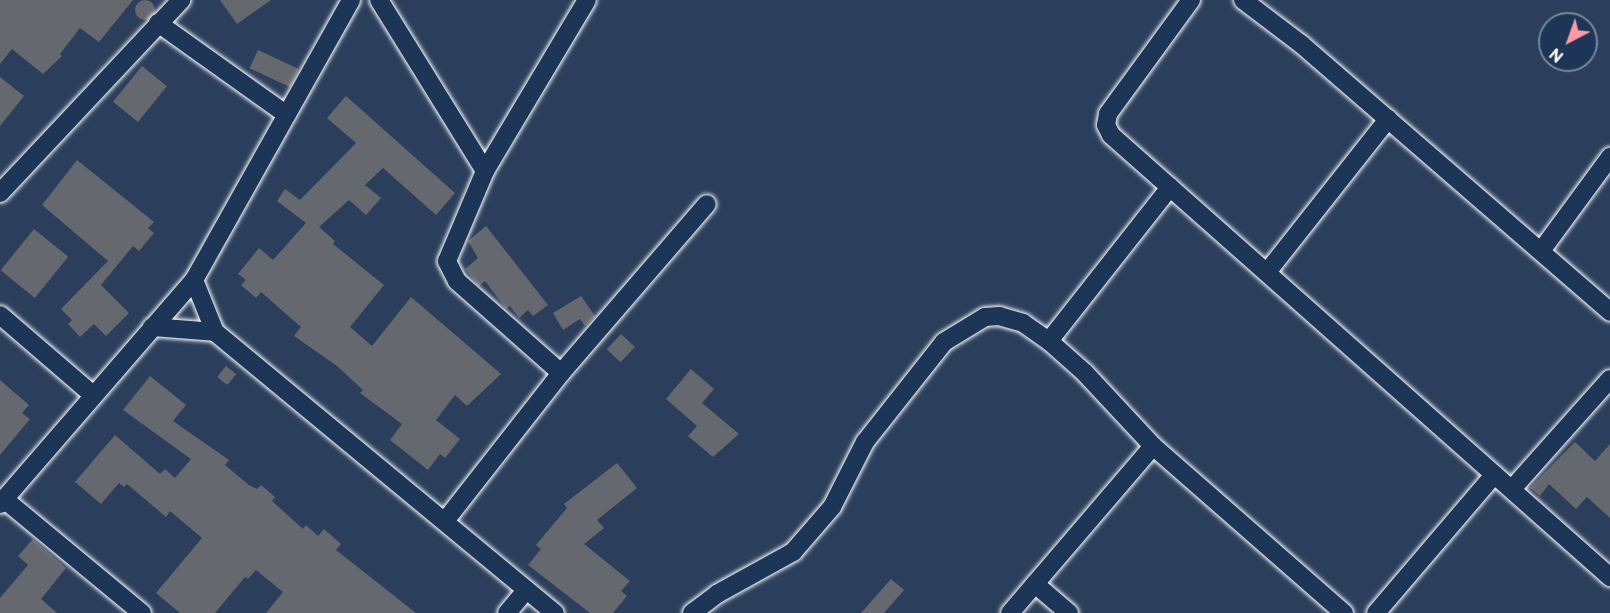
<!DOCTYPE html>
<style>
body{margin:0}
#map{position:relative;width:1610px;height:613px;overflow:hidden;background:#2b3f5c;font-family:"Balsamiq Sans",sans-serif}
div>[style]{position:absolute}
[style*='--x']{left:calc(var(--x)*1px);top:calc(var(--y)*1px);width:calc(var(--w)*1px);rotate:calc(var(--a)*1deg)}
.building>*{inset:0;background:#65686e;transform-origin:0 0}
.round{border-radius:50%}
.roads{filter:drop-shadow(0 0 2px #fff) drop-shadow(0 0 2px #fff)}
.minor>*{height:18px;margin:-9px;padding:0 9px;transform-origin:9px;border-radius:9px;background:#1d3557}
span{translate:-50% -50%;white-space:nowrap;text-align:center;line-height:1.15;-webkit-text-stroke:5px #1d3557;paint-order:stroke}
.north{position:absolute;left:1538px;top:12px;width:60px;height:60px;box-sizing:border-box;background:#1d3557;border:2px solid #77869a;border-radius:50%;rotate:221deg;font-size:16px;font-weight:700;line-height:24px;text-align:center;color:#fff}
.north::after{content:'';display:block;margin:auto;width:21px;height:27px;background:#ff9aa2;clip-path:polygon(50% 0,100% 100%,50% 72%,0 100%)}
</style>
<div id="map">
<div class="building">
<div class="round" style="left:135px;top:0;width:20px;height:20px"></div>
<div style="clip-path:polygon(0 0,133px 0,99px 42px,80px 28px,60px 54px,62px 56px,43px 74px,12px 49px,0 64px)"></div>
<div style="clip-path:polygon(220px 0,271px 0,237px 24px)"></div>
<div style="left:258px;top:50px;width:45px;height:20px;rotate:25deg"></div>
<div style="left:142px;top:66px;width:32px;height:46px;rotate:39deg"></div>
<div style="clip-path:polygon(0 77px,24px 96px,0 126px)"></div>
<div style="clip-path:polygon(346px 96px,455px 193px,436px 215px,383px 168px,365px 185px,381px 198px,366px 215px,349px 200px,319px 227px,335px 241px,333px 244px,384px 285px,350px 327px,372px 346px,411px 297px,501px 374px,467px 406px,455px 395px,436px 420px,460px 439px,445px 458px,440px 454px,428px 470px,390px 440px,402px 424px,360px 393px,363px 390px,337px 366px,294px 336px,301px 327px,261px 292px,256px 298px,241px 285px,246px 280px,238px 274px,259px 248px,273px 260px,306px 223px,277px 201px,285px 189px,300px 200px,356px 143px,327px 118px)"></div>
<div style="clip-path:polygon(77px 160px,154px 222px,148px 228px,154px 233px,139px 251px,133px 246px,101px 285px,129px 313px,106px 336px,94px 324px,80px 337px,68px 324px,72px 320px,61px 309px,108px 261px,42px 205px)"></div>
<div style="clip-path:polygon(486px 226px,548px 305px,533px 316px,528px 310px,519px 318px,510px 306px,506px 309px,485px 281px,479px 286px,465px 269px,478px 258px,468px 241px)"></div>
<div style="left:34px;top:229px;width:44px;height:53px;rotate:39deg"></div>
<div style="clip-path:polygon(581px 296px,595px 316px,585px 326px,580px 319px,563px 330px,553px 313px)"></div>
<div style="left:621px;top:334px;width:19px;height:21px;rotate:43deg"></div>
<div style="left:226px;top:366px;width:13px;height:14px;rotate:39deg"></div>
<div style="clip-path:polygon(691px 369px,714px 389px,702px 403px,739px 434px,713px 457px,688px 436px,697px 426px,666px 399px)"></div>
<div style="clip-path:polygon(150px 376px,186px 405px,173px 421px,229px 460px,225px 465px,249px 485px,257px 489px,261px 485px,275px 497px,272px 501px,303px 529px,306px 525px,318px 536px,324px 529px,341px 544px,336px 550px,416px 613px,266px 613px,283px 592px,256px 570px,248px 579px,245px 577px,215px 613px,180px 613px,156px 593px,202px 538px,170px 511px,166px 517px,127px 484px,124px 487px,119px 483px,101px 504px,75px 482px,115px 435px,160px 474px,165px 469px,175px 478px,191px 459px,123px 410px)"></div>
<div style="clip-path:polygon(0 380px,29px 405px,22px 413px,30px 419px,0 455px)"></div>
<div style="clip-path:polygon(1575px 442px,1595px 461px,1610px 444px,1610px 518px,1587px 497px,1576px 509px,1549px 484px,1540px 496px,1530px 488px)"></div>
<div style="clip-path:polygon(617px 463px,637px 488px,597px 520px,604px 528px,584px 544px,630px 581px,621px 591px,627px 596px,613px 613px,590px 613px,528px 565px,541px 549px,536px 545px,567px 508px,564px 504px)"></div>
<div style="clip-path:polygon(33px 539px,66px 568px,41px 599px,57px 613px,0 613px,0 598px,28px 565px,18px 556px)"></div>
<div style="clip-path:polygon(891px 579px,904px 590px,884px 613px,861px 613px)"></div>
</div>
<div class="roads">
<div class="minor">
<div style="--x:379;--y:0;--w:201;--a:58.2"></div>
<div style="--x:1191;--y:0;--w:141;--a:126.1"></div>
<div style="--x:1108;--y:114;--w:11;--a:100"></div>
<div style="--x:1106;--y:125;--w:11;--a:63"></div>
<div style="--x:1111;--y:135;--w:667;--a:41.53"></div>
<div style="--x:1243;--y:0;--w:73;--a:37.2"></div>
<div style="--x:1301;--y:44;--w:409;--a:40.9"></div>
<div style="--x:158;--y:23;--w:158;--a:35.5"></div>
<div style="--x:0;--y:193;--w:265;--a:-46.8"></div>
<div style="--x:1541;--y:251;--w:117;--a:-53.7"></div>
<div style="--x:1268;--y:271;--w:194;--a:-51.7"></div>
<div style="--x:194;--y:280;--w:56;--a:68"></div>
<div style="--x:215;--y:332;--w:441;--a:39.6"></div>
<div style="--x:0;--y:315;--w:123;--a:40.7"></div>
<div style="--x:152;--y:327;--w:63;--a:4.5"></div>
<div style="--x:1049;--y:341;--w:196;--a:-51.8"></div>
<div style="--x:561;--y:373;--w:139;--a:-138.5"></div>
<div style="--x:457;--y:281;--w:22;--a:-117"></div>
<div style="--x:447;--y:261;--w:98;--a:-67.1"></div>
<div style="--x:485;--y:171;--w:199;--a:-59.2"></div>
<div style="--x:1512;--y:489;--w:147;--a:-48.3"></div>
<div style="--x:4;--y:499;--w:179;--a:39.6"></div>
<div style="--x:0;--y:504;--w:296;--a:-49.1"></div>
<div style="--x:194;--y:280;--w:321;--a:-60.7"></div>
<div style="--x:445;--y:521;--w:188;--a:-51.9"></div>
<div style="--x:561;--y:373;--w:223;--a:-49.2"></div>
<div style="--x:1035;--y:584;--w:45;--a:40.5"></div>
<div style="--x:507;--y:613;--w:30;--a:-50"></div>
<div style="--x:692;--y:613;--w:31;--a:-37"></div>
<div style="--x:717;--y:594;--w:87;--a:-28.9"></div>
<div style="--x:793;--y:552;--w:60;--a:-49.1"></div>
<div style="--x:832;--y:507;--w:73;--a:-63.1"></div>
<div style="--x:865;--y:442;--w:127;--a:-51.7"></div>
<div style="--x:944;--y:342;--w:48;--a:-31.4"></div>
<div style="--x:985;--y:317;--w:14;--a:-4"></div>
<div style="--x:999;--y:316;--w:25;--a:16"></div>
<div style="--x:1023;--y:323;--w:32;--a:35"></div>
<div style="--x:1049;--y:341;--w:47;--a:41.5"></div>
<div style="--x:1084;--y:372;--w:101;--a:47"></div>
<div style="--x:1153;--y:446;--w:254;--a:41.2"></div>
<div style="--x:1010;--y:613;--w:220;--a:-49.4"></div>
<div style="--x:1376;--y:613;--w:182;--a:-49.5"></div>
</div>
</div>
<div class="north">N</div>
</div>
